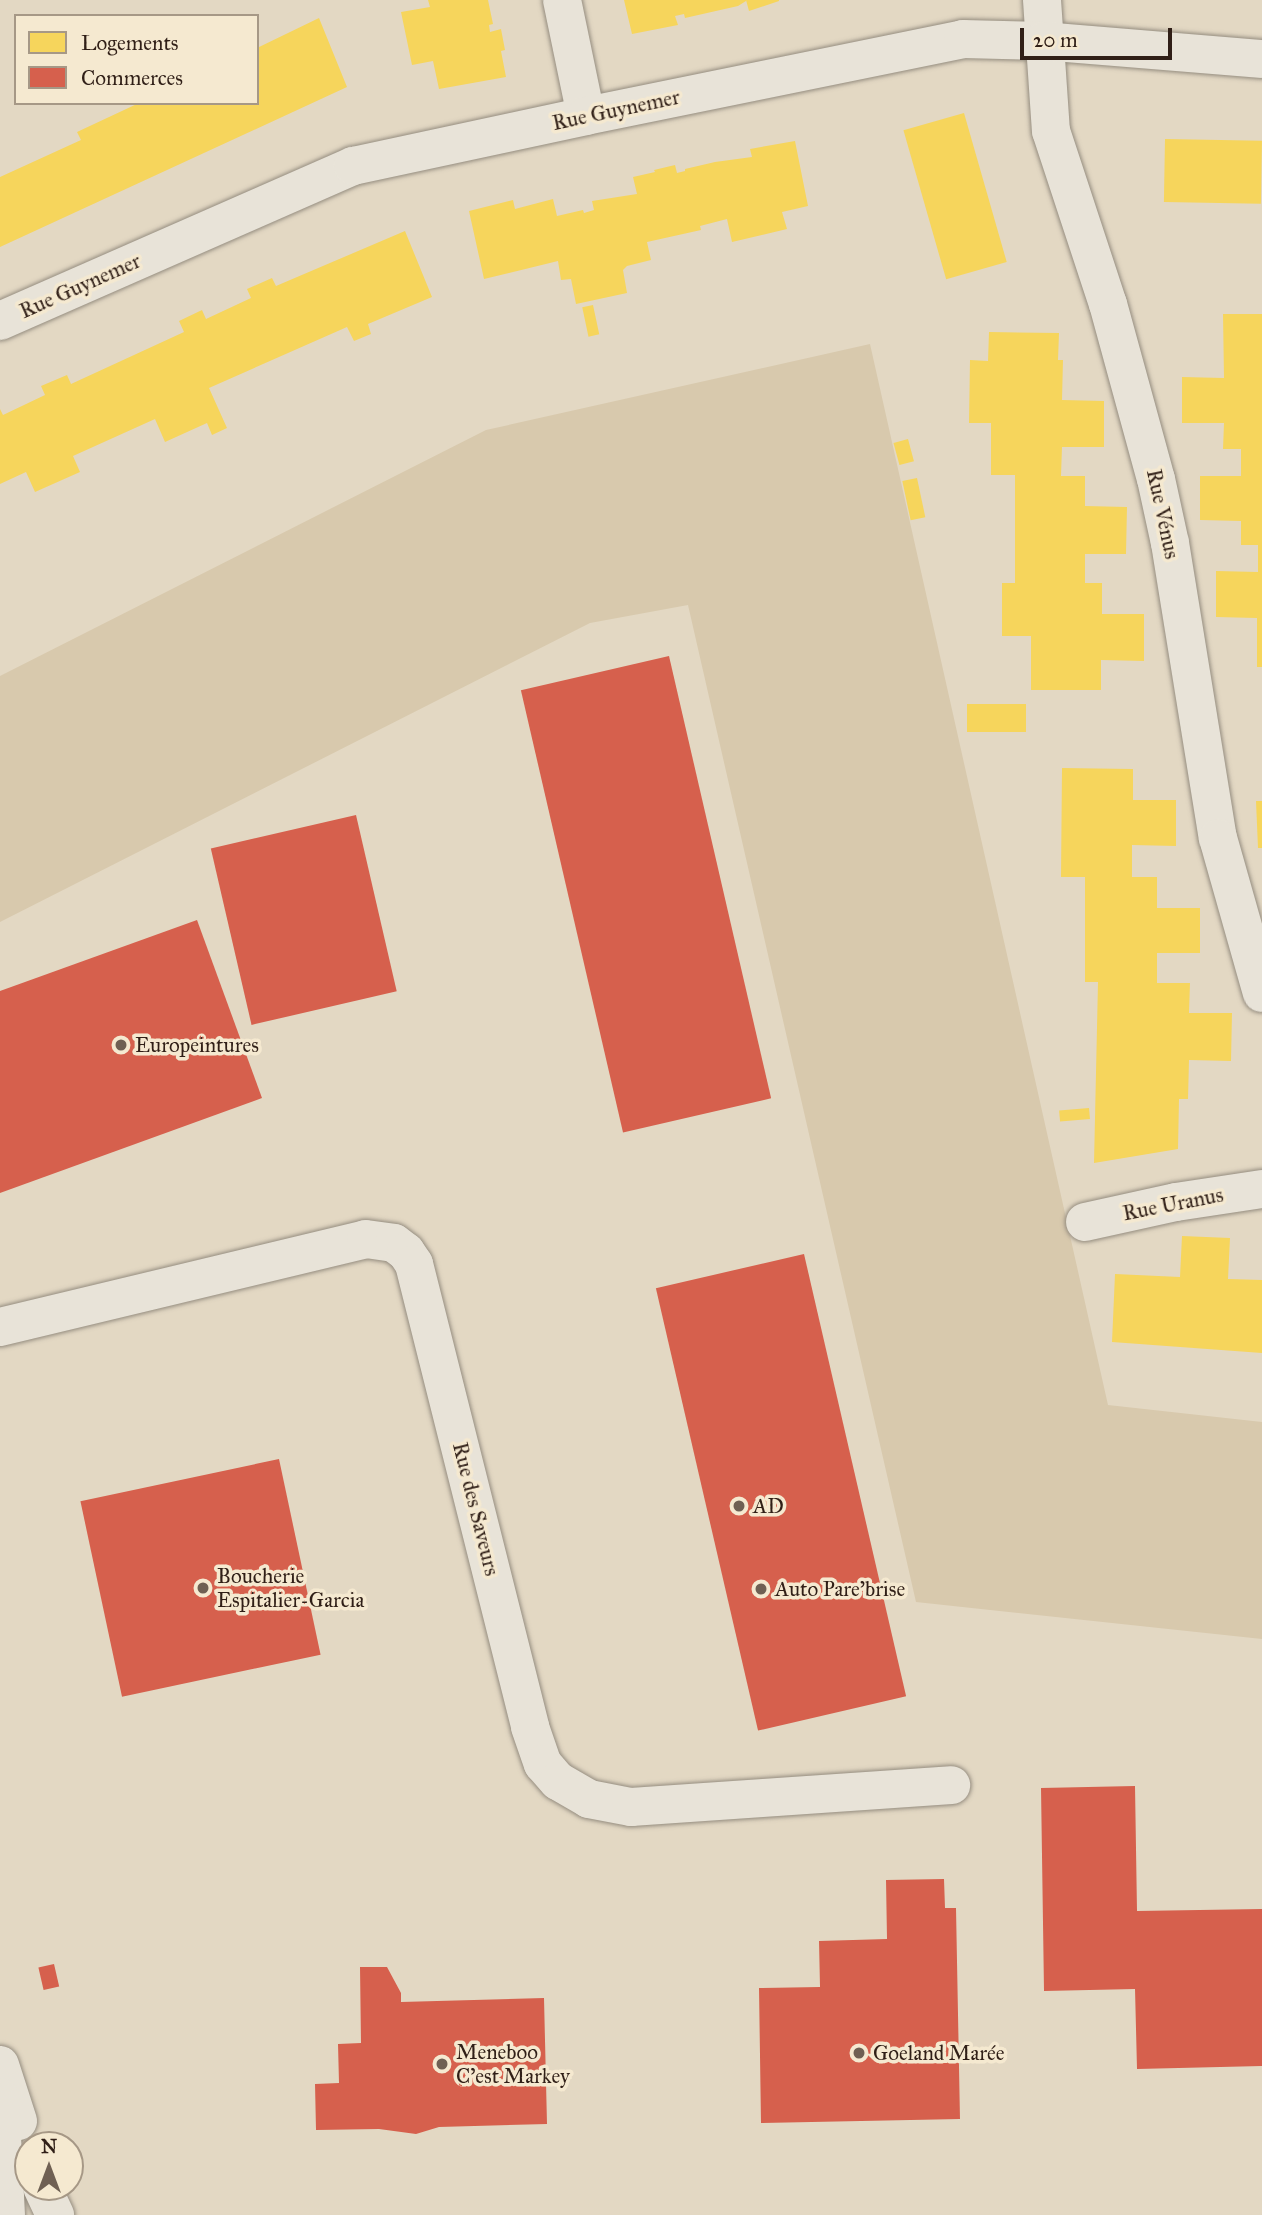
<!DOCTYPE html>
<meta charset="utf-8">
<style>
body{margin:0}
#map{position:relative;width:1262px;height:2215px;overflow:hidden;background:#e3d8c3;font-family:"IM FELL Great Primer",serif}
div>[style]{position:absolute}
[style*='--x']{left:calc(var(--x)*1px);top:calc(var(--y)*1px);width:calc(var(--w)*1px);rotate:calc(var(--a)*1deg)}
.green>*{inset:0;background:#d8c9ad}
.homes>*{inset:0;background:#f6d55c;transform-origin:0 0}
.shops>*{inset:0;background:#d6604d;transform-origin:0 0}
.roads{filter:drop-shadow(0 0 2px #958d80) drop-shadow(0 0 2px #958d80)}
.minor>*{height:38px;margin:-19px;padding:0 19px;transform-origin:19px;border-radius:19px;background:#e8e3d8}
.tertiary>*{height:38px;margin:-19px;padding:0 19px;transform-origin:19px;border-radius:19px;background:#e8e3d8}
.dots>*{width:19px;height:19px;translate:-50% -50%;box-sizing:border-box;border:4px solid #f5e9d0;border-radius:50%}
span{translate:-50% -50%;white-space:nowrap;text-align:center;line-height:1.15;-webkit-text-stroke:7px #f5e9d0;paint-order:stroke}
.street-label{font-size:21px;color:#301f17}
.poi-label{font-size:21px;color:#301f17}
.left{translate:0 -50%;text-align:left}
.legend{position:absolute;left:14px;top:14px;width:245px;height:91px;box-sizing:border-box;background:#f5e9d0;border:2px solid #a69886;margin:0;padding:9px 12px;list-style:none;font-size:21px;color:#301f17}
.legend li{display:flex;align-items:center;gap:14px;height:35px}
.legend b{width:35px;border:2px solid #a69886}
.north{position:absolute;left:14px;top:2131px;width:70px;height:70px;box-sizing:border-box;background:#f5e9d0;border:2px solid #a69886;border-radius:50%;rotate:0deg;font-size:19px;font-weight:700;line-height:28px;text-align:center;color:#301f17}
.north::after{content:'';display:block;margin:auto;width:24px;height:32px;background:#6f6053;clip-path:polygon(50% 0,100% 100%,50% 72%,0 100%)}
.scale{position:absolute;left:1020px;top:28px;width:152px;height:32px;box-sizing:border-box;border:4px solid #301f17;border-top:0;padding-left:9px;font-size:21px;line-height:24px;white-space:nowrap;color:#301f17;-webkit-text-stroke:5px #f5e9d0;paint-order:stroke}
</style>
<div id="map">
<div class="green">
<div style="clip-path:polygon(870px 344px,1108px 1405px,1262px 1422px,1262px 1639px,916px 1602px,688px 605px,590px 623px,0 922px,0 676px,486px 430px)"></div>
</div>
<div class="homes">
<div style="clip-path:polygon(428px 0,488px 0,493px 24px,489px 25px,490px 32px,501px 29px,505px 50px,501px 51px,506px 77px,439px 89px,433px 61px,412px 65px,401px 12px,430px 7px)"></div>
<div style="clip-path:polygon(624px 0,746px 0,746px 1px,738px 6px,685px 18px,684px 14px,675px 16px,678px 25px,632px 34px)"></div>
<div style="clip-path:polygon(746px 0,779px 0,779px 1px,749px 11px)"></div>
<div style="clip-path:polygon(319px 18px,347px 87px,0 247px,0 177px,81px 140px,77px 132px,139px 103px,257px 103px,257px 48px)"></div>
<div style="left:964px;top:113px;width:155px;height:63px;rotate:74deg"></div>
<div style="left:1165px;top:139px;width:97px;height:63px;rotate:1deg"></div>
<div style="clip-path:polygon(795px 141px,808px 206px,782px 212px,787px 229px,732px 242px,727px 219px,700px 226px,701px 230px,647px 242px,651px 260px,627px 266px,623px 270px,627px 293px,576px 304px,571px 279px,561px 280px,558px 261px,484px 279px,469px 211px,513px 200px,515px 209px,553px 199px,557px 216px,583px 210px,584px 213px,594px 210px,592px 201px,637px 194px,633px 177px,655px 172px,654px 170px,675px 165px,677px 173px,685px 171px,685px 169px,715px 162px,752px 157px,750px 149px)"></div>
<div style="clip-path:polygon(405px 231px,432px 297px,368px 324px,371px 334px,354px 341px,347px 327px,209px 388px,227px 428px,212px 435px,207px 423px,165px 442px,155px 419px,73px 456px,80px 472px,35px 492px,26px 472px,0 484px,0 409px,3px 415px,45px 395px,41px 386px,67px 375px,71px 384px,184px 332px,179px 321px,202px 310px,206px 319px,251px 298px,247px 289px,272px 278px,276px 286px)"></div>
<div style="left:593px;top:305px;width:30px;height:11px;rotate:78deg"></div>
<div style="clip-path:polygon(1223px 314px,1262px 314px,1262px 667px,1257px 667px,1257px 618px,1216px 617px,1216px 571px,1258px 572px,1258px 545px,1241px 545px,1241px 521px,1200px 520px,1200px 476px,1241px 476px,1241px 449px,1223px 449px,1224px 423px,1182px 423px,1182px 377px,1224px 378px)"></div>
<div style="clip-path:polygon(989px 332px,1059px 333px,1058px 360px,1063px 360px,1062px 400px,1104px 401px,1104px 447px,1062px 447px,1061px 476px,1085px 476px,1085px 506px,1127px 507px,1126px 554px,1085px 554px,1085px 583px,1102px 583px,1102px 614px,1144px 614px,1144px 661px,1101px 660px,1101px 690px,1031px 690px,1031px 636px,1002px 636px,1002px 583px,1015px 583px,1015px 475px,991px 475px,991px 423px,969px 423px,970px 360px,988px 361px)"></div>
<div style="left:908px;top:439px;width:23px;height:15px;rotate:75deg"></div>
<div style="left:917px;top:478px;width:40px;height:15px;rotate:78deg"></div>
<div style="left:967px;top:704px;width:59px;height:28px"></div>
<div style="clip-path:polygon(1062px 768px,1133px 769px,1133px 800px,1176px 800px,1176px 846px,1132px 845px,1132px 877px,1157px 877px,1157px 908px,1200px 908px,1200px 953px,1157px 953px,1157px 983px,1190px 983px,1189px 1013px,1232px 1013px,1231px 1061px,1189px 1060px,1188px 1099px,1179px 1099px,1178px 1149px,1094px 1163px,1098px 982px,1085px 982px,1085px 877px,1061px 877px)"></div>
<div style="clip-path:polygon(1256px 801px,1262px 801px,1262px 848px,1258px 848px)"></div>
<div style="left:1089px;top:1108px;width:11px;height:30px;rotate:85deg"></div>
<div style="clip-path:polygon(1182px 1236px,1230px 1238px,1228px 1279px,1262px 1280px,1262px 1353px,1112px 1342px,1115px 1274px,1180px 1277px)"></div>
</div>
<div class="shops">
<div style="left:669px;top:656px;width:454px;height:152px;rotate:77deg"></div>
<div style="left:356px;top:815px;width:181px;height:149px;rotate:77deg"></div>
<div style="clip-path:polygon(197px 920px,262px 1098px,0 1193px,0 991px)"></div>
<div style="left:804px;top:1254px;width:454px;height:152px;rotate:77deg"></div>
<div style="left:279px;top:1459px;width:200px;height:203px;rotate:78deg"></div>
<div style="clip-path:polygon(1135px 1786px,1137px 1911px,1262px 1909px,1262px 2066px,1137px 2069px,1135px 1989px,1044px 1991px,1041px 1788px)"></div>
<div style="clip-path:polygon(944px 1879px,945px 1908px,956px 1908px,960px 2119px,761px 2123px,759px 1988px,820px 1987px,819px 1941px,887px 1939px,886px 1880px)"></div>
<div style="left:54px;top:1964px;width:23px;height:16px;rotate:77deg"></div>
<div style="clip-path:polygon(360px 1967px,387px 1967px,401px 1993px,401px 2002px,544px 1998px,547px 2124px,439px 2127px,416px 2134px,379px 2129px,316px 2130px,315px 2084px,339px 2083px,338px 2044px,361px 2043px)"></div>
</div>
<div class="roads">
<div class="minor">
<div style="--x:562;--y:0;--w:118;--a:78.3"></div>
<div style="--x:1042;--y:0;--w:131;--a:86.1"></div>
<div style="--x:1051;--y:131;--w:182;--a:71.8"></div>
<div style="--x:1108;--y:304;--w:181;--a:74.7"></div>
<div style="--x:1156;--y:479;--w:66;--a:77.7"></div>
<div style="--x:1170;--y:543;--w:299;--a:80.8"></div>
<div style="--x:1218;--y:838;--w:161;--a:74.2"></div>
<div style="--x:0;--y:321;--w:386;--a:-23.7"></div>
<div style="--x:353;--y:166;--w:238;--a:-12.1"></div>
<div style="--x:586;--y:116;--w:385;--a:-11.5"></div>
<div style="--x:963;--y:39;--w:80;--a:1.4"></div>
<div style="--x:1043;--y:41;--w:220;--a:4.7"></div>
<div style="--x:1085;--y:1222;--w:93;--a:-12.4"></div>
<div style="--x:1176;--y:1202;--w:87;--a:-8.6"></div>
<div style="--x:0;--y:1327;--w:376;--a:-13.5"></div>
<div style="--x:366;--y:1239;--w:28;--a:8"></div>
<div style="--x:394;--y:1243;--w:15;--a:37"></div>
<div style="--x:406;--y:1252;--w:14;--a:56"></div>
<div style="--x:414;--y:1264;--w:477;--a:75.9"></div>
<div style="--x:530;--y:1727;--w:39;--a:71"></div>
<div style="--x:543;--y:1764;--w:23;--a:49"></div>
<div style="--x:558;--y:1781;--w:36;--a:30"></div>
<div style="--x:589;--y:1799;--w:43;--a:10.8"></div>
<div style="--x:631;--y:1807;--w:321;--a:-3.9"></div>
</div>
<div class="tertiary">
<div style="--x:0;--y:2065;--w:59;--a:72.2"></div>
<div style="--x:0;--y:2097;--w:118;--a:87.1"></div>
<div style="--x:42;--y:2187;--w:31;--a:65"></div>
</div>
</div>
<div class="dots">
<div style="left:121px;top:1045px;background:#6f6053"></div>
<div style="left:739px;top:1506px;background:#6f6053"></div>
<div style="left:203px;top:1588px;background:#6f6053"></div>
<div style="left:761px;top:1589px;background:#6f6053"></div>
<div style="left:859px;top:2053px;background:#6f6053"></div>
<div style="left:442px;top:2064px;background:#6f6053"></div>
</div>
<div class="street-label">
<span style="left:616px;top:110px;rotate:-12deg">Rue Guynemer</span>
<span style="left:80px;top:286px;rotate:-24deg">Rue Guynemer</span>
<span style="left:1163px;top:514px;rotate:78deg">Rue Vénus</span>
<span style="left:1173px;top:1204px;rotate:-11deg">Rue Uranus</span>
<span style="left:476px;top:1509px;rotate:76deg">Rue des Saveurs</span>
</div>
<div class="poi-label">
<span class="left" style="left:135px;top:1045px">Europeintures</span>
<span class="left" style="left:753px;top:1506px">AD</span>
<span class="left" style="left:217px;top:1588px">Boucherie<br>Espitalier-Garcia</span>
<span class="left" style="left:775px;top:1589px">Auto Pare'brise</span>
<span class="left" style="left:456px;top:2064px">Meneboo<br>C'est Markey</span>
<span class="left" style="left:873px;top:2053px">Goeland Marée</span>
</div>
<ul class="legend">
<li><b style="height:19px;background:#f6d55c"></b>Logements</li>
<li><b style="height:19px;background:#d6604d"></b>Commerces</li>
</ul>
<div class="north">N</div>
<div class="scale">20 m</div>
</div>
